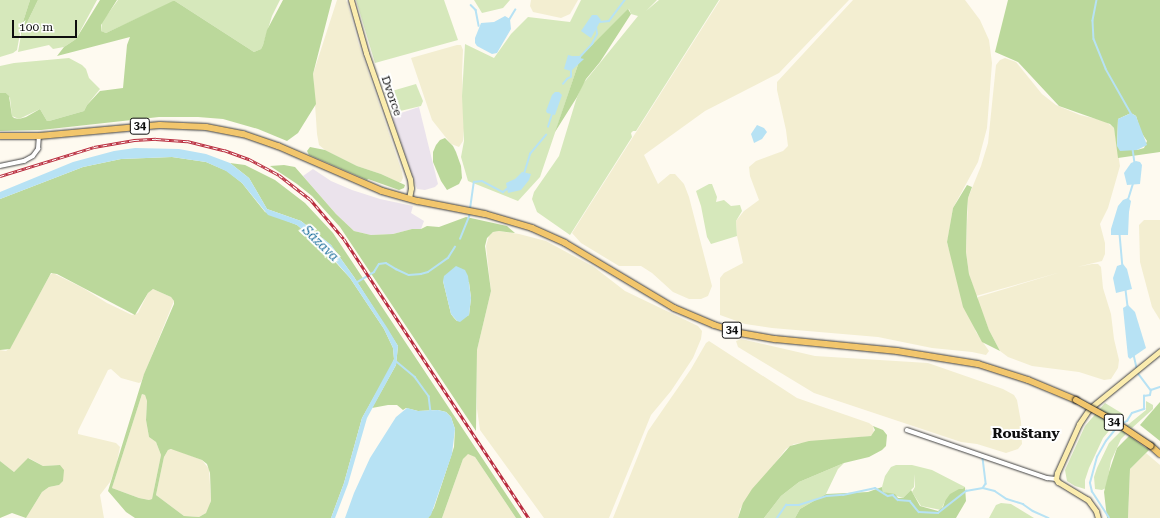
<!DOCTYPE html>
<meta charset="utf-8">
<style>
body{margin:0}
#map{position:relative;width:1160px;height:518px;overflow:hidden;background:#fefaf0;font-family:"Roboto Serif",serif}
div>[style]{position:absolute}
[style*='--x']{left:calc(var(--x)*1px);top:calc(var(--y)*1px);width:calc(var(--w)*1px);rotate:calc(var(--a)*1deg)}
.industrial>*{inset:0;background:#ebe3ec}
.farmland>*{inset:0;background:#f3eed1}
.green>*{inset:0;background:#d6e8bb}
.forest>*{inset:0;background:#bbd89b}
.water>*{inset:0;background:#b7e2f4}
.stream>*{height:1.5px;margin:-0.75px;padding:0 0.75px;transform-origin:0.75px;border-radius:0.75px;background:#b7e2f4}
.roads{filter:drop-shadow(0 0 1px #414141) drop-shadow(0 0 1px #414141)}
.street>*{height:3.5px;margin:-1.75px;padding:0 1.75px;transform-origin:1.75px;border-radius:1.75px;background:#fff}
.secondary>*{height:5px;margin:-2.5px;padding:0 2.5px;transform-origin:2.5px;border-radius:2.5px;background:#fbecae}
.primary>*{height:6px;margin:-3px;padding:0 3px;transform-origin:3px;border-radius:3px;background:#f2c66c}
.rail>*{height:3px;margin-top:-1.5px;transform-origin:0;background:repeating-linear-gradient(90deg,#fff 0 4.5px,#b92c3e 0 9px);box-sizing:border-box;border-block:1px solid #b92c3e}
.bridges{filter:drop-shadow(0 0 1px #1f1f1f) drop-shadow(0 0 1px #1f1f1f)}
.primary-bridge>*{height:6px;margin:-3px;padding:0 3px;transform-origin:3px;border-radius:3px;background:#f2c66c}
span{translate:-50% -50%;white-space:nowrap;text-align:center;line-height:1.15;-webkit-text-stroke:4px #fff;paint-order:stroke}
.shield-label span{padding:1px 3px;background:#fff;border:1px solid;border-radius:3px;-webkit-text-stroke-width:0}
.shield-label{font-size:11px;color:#0e0e0e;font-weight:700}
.street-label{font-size:12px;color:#0e0e0e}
.water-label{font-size:13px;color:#1c6f9b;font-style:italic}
.quarter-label{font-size:14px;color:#0e0e0e;font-weight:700}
.scale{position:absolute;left:12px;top:20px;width:65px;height:18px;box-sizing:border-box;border:2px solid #0e0e0e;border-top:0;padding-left:5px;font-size:12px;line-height:14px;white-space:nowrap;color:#0e0e0e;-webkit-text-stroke:3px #fff;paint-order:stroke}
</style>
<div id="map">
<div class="industrial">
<div style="clip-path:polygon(419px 107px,438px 184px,435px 187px,425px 190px,417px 189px,392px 116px)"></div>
<div style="clip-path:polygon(313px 169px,331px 181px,352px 190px,380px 199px,413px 206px,411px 213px,424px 221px,421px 229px,412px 229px,393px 234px,371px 235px,354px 231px,336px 214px,303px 176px)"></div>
</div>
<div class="farmland">
<div style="clip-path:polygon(337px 0,346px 0,348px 5px,358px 42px,402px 172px,403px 178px,401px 182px,398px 182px,381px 174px,357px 166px,325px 150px,319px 145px,317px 134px,313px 74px)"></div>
<div style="clip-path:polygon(531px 0,578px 0,570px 14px,561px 18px,533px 12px,530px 6px)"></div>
<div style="clip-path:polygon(720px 0,849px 0,779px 73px,705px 111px,644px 155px,658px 184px,670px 174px,675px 174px,684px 184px,689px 197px,712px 286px,708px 296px,701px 299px,689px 299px,673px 292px,652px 273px,641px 266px,619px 266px,581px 243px,572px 233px)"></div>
<div style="clip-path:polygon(853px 0,965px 0,980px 20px,989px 40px,992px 63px,987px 128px,978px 162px,953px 208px,947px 243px,976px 332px,989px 351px,986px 355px,972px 352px,932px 348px,878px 337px,772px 328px,745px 324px,720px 315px,720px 278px,724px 273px,743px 263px,737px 236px,736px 221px,744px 211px,759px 200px,750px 176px,749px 167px,756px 161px,783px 151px,788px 146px,786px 130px,777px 90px,777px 82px)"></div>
<div style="clip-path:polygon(457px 45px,461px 45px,463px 50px,462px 73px,464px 128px,463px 141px,459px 147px,451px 144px,432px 120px,411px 58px)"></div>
<div style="clip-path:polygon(1005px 58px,1016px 62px,1042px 94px,1056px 105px,1080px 115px,1105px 121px,1114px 128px,1120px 166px,1108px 208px,1100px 224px,1105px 243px,1105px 254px,1102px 261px,1077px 267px,1092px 264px,1098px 264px,1101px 267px,1103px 288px,1111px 314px,1114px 339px,1119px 360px,1118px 368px,1111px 379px,1104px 380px,1079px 372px,1032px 366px,1008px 357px,1000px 351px,989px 330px,978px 302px,978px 297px,1061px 272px,976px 296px,969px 274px,966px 252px,968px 198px,981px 166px,988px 143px,996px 65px,1000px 60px)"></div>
<div style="clip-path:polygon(1144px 220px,1160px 220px,1160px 320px,1152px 307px,1140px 262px,1139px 225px)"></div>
<div style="clip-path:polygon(499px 231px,519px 234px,546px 241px,594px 267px,625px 291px,698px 326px,702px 331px,701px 339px,693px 358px,671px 391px,651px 415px,609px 518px,544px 518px,480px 430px,477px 409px,477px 350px,491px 291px,486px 246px,489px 236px,493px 232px)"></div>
<div style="clip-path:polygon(53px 273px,83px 288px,107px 303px,132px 315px,138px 313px,148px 293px,153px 289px,171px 297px,174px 301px,141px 382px,139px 383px,121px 378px,111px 369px,108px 370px,78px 431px,78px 434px,116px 443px,120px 447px,116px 467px,110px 482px,100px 495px,104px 518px,26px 518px,42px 492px,49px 487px,59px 485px,60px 465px,43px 466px,29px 458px,14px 472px,0 461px,0 350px,6px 351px,10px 348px,50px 275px)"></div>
<div style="clip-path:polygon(741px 339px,815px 356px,928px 363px,1003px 389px,1014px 395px,1017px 400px,1021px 422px,1022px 444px,1018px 449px,1006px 453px,977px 444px,961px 442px,814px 393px,738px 347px,736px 341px)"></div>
<div style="clip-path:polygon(709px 341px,797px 398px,869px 423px,873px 426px,874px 434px,871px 436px,794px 444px,786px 449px,740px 509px,738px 518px,613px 518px,648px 431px,691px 369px,706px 343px)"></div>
<div style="clip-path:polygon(142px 394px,145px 395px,147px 401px,146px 420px,149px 437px,156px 442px,161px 455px,152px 499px,149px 500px,139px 498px,112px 488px)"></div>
<div style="clip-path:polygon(173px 449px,202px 460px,209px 469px,211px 501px,209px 508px,206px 513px,199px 517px,184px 516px,156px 495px,164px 457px,168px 450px)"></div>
<div style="clip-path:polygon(468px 453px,475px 457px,516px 518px,442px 518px,463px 459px)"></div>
<div style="clip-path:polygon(1146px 453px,1160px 465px,1160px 518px,1128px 518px,1130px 469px)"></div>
</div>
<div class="green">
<div style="clip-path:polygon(0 0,30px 0,21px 28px,17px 50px,13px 53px,0 57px)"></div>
<div style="clip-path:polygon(38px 0,97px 0,76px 39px,64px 47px,53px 49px,49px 45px,18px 52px,21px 35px)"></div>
<div style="clip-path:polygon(118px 0,280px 0,272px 16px,263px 45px,261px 49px,254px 52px,175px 1px,106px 33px,103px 32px,101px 31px,102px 22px)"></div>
<div style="clip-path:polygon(356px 0,444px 0,458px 40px,375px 63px)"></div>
<div style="clip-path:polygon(474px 0,510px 0,503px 8px,482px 13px)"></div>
<div style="clip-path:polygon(581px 0,657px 0,646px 11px,659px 0,719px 0,636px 131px,633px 131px,631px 133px,632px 137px,570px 235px,537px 212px,532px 199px,534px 192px,559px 156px,576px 100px,582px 85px,638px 16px,631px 14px,629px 9px,581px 56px,540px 177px,518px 201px,468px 181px,461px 157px,464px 141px,462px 96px,465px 44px,494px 58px,511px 34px,528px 17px,570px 22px)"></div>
<div style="clip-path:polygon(69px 58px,82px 65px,86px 69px,89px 78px,100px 89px,87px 105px,84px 111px,49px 121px,47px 121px,40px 109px,19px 119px,12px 116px,10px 98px,6px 93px,0 93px,0 66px,14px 63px)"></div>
<div style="clip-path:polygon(416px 84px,423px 101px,421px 106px,392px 113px,385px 93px)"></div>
<div style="clip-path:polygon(709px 184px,712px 184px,717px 197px,716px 202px,724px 200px,731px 206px,740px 205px,742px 211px,736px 221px,737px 236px,711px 244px,707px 237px,701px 206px,696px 191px)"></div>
<div style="clip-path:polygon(1146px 401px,1153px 405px,1153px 409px,1132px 428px,1128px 426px,1124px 432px,1126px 434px,1121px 439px,1111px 461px,1106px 488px,1102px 490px,1095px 489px,1094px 477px,1097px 468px,1109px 443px,1124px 428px,1146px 410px)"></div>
<div style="clip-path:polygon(1105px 403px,1123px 414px,1103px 438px,1089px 468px,1085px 480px,1085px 489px,1075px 486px,1067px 481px,1065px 470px,1085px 426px)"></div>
<div style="clip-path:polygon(844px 463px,838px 469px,826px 494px,800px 509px,795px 518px,764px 518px,781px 496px,799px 482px)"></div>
<div style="clip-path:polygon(896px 465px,912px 465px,932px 470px,965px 487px,964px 490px,945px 501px,941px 510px,921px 506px,912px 492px,915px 487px,915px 474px,914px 487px,903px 498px,883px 492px,882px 487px,885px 476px,891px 467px)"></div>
<div style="clip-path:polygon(1001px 503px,1011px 504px,1034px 518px,989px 518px,996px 505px)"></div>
</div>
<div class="forest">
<div style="clip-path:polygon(30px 0,38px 0,21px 35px,21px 28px)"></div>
<div style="clip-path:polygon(100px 0,117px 0,101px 25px,101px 31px,106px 33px,173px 1px,175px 1px,254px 52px,261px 49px,263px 45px,267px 30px,283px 0,332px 0,313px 74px,316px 104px,298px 133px,287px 141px,258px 129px,223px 119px,198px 117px,159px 117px,41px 130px,0 131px,0 93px,6px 93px,9px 96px,12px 116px,14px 118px,19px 119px,26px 117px,40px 109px,47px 121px,49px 121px,84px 111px,87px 105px,100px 91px,123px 88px,127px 45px,130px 37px,57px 56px,64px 47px,76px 39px)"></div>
<div style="clip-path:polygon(evenodd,1008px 0,1160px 0,1160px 152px,1118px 158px,1114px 128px,1110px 124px,1059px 106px,1018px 62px,995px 52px,1008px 0,1131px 113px,1136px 116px,1141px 132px,1147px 141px,1144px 148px,1137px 150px,1117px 146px,1118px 119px,1131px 113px)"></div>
<div style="clip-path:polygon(628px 9px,631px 14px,600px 62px,586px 79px,577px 97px,555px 132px,581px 56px)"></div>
<div style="clip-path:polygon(445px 138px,453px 146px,456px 152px,461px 166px,462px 178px,459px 184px,447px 190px,441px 181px,433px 162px,433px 152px,436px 145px,440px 140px)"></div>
<div style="clip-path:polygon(310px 147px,325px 150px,357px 166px,381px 174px,405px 185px,404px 188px,399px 190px,368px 179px,367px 180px,309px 155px,307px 151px)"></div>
<div style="clip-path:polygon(evenodd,172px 157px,206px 162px,227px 171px,242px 183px,265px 212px,297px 225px,316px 241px,350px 278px,384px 329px,393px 348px,394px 359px,392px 365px,362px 418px,344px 483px,331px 518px,135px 518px,126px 512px,108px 491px,144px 374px,174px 304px,174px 301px,171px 297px,153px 289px,148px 293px,135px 315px,57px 274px,51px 273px,10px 349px,0 350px,0 199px,83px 167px,121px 159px,172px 157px,142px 394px,145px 395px,147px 401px,146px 420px,149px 437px,156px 442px,161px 455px,152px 499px,149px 500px,139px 498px,112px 488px,142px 394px,172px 157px,171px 449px,202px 460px,207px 464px,210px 473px,211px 501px,206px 513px,199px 517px,184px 516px,156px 495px,164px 457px,168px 450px,171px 449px)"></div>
<div style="clip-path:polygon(230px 163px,245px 165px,275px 180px,305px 203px,333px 233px,522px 518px,516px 518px,475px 457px,468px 454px,463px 459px,442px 518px,428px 518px,434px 508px,454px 447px,455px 429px,451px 417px,446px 412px,438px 410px,418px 411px,406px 408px,403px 410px,397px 405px,388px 405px,372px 408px,396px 365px,398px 346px,354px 277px,331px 245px,301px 221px,267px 209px,249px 178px)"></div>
<div style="clip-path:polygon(evenodd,284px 165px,295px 167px,336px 214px,354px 231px,371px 235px,393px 234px,412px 229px,421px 229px,427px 226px,439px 227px,466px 217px,507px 226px,515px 233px,499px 231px,493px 232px,487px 238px,485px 246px,491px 291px,477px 350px,476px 431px,340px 227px,312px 196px,297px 184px,270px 166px,284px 165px,443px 281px,469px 282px,471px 298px,469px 315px,457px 321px,454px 318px,451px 314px,443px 281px)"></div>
<div style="clip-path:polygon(967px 185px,972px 187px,968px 198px,967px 212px,966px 252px,969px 274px,989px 330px,1000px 351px,982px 342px,963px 307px,947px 242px,953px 208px)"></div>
<div style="clip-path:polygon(1160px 402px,1160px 441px,1140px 425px)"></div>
<div style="clip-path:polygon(873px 426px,883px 430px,887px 435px,886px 446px,882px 450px,869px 457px,844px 463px,799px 482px,781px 496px,764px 518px,738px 518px,743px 503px,752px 489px,790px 446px,809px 441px,871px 436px,875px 430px)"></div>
<div style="clip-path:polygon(1129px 436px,1149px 450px,1130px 469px,1128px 518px,1107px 518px,1104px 492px,1109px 472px,1117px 448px)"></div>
<div style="clip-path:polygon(28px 458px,43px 466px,60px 465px,64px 470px,63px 481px,59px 485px,49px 487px,42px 492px,26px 518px,12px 513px,0 518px,0 461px,14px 472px)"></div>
<div style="clip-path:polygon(882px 487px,883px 492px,895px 494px,898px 498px,903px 498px,911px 490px,920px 506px,938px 511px,943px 507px,945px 501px,950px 494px,959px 489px,963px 489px,965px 487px,966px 501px,956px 518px,795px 518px,800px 509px,826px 494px,868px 492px)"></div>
</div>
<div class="water">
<div style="clip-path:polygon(592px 15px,597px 15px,601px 20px,591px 38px,581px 31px)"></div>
<div style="clip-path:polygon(505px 16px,510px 19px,511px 29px,497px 53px,492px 54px,477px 46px,475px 43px,475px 38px,481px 23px,494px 22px)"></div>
<div style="clip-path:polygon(568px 55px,584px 59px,571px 71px,564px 69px)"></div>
<div style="clip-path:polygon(555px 92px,559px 92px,562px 95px,555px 115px,547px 113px,546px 111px,552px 95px)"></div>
<div style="clip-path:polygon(1131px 113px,1136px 116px,1147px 145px,1137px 150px,1120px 151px,1117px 146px,1118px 119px)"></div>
<div style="clip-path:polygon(757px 125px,764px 128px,767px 132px,762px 139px,754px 143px,751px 134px)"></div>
<div style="clip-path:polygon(135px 148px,179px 149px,206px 154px,230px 163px,249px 178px,267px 209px,301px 221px,331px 245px,354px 277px,388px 329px,398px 346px,396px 365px,367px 418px,348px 484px,335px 518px,331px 518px,344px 483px,362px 418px,394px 359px,393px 348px,384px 329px,350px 278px,324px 248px,297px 225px,268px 215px,242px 183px,226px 171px,206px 162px,172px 157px,121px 159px,83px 167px,0 199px,0 192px,73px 162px,114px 151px)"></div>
<div style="clip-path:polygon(1136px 161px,1140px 162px,1142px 165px,1140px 184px,1127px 185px,1124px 173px,1131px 163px)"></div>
<div style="clip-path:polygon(522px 172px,531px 174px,529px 180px,521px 190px,508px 193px,506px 183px,515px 179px)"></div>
<div style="clip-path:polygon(1128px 198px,1131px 201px,1129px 212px,1128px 235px,1111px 235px,1111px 229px,1118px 206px,1123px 200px)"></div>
<div style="clip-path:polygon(1123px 264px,1127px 269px,1132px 289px,1116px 293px,1113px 278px,1117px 266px)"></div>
<div style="clip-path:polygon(456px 266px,465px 270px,468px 276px,471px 298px,469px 315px,460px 322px,457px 321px,451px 314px,443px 281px,444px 276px)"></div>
<div style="clip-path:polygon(1128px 305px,1135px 312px,1146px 348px,1130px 359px,1128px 357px,1123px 308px)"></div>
<div style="clip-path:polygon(407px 408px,418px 411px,438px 410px,446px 412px,451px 417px,455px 429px,452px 454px,431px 515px,428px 518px,345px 518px,354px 493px,370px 458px,396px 417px)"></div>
</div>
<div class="stream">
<div style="--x:1097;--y:0;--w:21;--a:101"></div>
<div style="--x:1093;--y:21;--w:18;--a:87"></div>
<div style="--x:1094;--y:39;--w:32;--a:68"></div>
<div style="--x:1106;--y:69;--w:51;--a:60.4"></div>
<div style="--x:471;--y:5;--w:7;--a:45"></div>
<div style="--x:476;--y:10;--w:16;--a:79"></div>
<div style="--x:509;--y:20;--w:12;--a:-59"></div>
<div style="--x:600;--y:22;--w:9;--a:-6"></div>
<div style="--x:609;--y:21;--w:26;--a:-53"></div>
<div style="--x:574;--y:57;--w:6;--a:0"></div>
<div style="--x:580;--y:57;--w:18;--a:-47"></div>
<div style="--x:592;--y:44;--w:11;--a:-63"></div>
<div style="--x:597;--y:34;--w:7;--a:-98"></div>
<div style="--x:563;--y:84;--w:6;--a:-51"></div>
<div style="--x:567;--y:79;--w:4;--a:-27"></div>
<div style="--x:571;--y:77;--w:7;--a:-90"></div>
<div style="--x:548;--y:127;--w:14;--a:-73"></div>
<div style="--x:1133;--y:149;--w:14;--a:82"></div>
<div style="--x:524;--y:174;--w:21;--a:-73"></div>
<div style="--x:530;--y:154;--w:25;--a:-50"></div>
<div style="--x:1128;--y:200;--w:17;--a:-73"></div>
<div style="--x:470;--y:209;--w:27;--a:-82"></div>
<div style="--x:474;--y:182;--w:8;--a:-7"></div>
<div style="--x:482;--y:181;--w:24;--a:28"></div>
<div style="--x:503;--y:192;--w:5;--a:-37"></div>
<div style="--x:1120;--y:234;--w:32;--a:85"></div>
<div style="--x:460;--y:239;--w:24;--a:-68"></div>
<div style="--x:469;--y:217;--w:4;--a:-76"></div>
<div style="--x:356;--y:283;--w:21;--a:-31"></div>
<div style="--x:374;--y:272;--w:9;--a:-58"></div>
<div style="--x:379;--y:264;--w:7;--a:-8"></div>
<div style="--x:386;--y:263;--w:12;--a:31"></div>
<div style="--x:396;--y:269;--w:14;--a:25"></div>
<div style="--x:409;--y:275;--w:12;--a:-5"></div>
<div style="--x:421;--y:274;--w:7;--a:-16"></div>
<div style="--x:428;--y:272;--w:24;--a:-35"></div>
<div style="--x:448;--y:258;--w:13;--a:-58"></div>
<div style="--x:1126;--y:290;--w:16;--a:83"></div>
<div style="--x:1134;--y:355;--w:18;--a:77"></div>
<div style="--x:1138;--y:373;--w:21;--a:53"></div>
<div style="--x:396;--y:361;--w:25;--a:40"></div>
<div style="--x:415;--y:377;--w:24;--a:54"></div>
<div style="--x:429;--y:396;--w:16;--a:83"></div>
<div style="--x:1121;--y:424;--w:7;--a:-27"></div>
<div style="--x:1127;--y:421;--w:9;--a:-58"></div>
<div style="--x:1132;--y:413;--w:13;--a:-18"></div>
<div style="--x:1144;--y:409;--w:13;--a:-90"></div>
<div style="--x:1144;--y:396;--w:6;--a:-9"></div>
<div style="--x:1150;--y:395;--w:5;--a:-79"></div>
<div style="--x:1151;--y:390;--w:9;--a:-18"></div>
<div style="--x:983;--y:458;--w:26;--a:83"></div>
<div style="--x:986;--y:484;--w:4;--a:124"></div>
<div style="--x:777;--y:518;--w:16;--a:-55"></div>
<div style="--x:786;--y:505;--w:13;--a:0"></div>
<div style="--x:799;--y:505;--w:29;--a:-18"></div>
<div style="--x:827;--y:496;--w:16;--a:-4"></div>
<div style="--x:843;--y:495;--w:33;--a:-12"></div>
<div style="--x:875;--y:488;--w:15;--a:32"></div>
<div style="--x:888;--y:496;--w:5;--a:-11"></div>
<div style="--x:893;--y:495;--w:7;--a:45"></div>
<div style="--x:898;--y:500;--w:12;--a:5"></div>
<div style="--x:910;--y:501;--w:14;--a:51"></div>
<div style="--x:919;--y:512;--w:19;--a:3"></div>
<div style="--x:938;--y:513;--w:36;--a:-38"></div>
<div style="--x:966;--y:491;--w:17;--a:-10"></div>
<div style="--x:983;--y:488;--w:12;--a:14"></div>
<div style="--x:995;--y:491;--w:14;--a:34"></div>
<div style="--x:1007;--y:499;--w:17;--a:17"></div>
<div style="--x:1023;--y:504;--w:12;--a:35"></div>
<div style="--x:1033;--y:511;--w:17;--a:24"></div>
<div style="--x:1109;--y:518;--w:31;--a:-123"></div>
<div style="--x:1092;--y:492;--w:9;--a:-103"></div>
<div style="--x:1090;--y:483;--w:27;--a:-75"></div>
<div style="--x:1097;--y:457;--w:18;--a:-61"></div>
<div style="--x:1106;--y:441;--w:19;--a:-51"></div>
</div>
<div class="roads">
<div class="street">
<div style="--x:0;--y:166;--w:25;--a:-12"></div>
<div style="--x:24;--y:161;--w:10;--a:-29"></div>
<div style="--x:33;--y:156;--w:9;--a:-54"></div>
<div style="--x:38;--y:149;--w:13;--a:-86"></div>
<div style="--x:907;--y:430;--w:148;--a:18.9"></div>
<div style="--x:1047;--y:478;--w:9;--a:6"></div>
</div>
<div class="secondary">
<div style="--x:351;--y:0;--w:55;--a:74.2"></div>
<div style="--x:366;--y:53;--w:133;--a:70.8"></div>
<div style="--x:410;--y:179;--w:9;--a:84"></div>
<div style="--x:411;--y:188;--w:10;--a:101"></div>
<div style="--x:1098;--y:518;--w:7;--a:-106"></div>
<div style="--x:1096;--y:511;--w:14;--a:-126"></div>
<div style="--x:1088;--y:500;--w:35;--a:-149"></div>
<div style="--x:1058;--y:482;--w:4;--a:-124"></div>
<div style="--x:1056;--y:479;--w:6;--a:-81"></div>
<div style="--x:1057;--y:473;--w:54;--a:-65.8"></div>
<div style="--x:1079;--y:424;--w:18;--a:-56"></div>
<div style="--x:1089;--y:409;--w:92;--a:-39.2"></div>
</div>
<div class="primary">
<div style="--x:0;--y:136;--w:39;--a:0"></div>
<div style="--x:39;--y:136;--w:121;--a:-5.2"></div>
<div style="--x:160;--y:125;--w:46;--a:2.5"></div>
<div style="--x:206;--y:127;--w:38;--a:11"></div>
<div style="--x:243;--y:134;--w:37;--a:19"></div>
<div style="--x:278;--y:146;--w:113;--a:23.4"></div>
<div style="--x:382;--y:191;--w:37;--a:16"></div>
<div style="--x:418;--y:201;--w:68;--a:11"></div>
<div style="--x:485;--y:214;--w:49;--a:16.6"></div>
<div style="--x:532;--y:228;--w:36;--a:24"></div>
<div style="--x:565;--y:243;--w:127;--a:30.8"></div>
<div style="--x:674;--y:308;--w:43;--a:23"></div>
<div style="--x:714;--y:325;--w:27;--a:17"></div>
<div style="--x:740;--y:333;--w:36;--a:10"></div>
<div style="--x:775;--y:339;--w:123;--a:5.6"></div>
<div style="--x:897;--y:351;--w:82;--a:9.1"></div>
<div style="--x:978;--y:364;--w:52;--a:17.7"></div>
<div style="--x:1028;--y:380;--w:52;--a:22.6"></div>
<div style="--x:1151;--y:446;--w:12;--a:42"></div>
</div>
</div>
<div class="rail">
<div style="--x:0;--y:176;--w:98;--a:-17.1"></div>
<div style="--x:94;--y:147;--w:41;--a:-9.9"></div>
<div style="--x:134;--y:140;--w:22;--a:-3"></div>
<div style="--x:156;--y:139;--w:31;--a:4"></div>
<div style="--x:187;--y:141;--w:38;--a:14"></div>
<div style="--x:224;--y:150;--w:27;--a:20"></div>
<div style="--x:249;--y:159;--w:34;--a:28"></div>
<div style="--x:279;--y:175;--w:39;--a:38"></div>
<div style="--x:310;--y:199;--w:52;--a:49.6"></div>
<div style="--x:344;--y:239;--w:335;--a:56.5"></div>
</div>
<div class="bridges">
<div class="primary-bridge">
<div style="--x:1076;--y:400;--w:38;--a:29"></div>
<div style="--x:1109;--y:418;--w:50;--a:33.7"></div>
</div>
</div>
<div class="shield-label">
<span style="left:140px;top:126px">34</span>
<span style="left:732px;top:330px">34</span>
<span style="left:1114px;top:422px">34</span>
</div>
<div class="street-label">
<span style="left:391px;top:96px;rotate:71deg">Dvorce</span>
</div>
<div class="water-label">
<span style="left:320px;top:244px;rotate:44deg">Sázava</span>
</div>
<div class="quarter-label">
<span style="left:1026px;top:433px">Rouštany</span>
</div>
<div class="scale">100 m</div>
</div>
